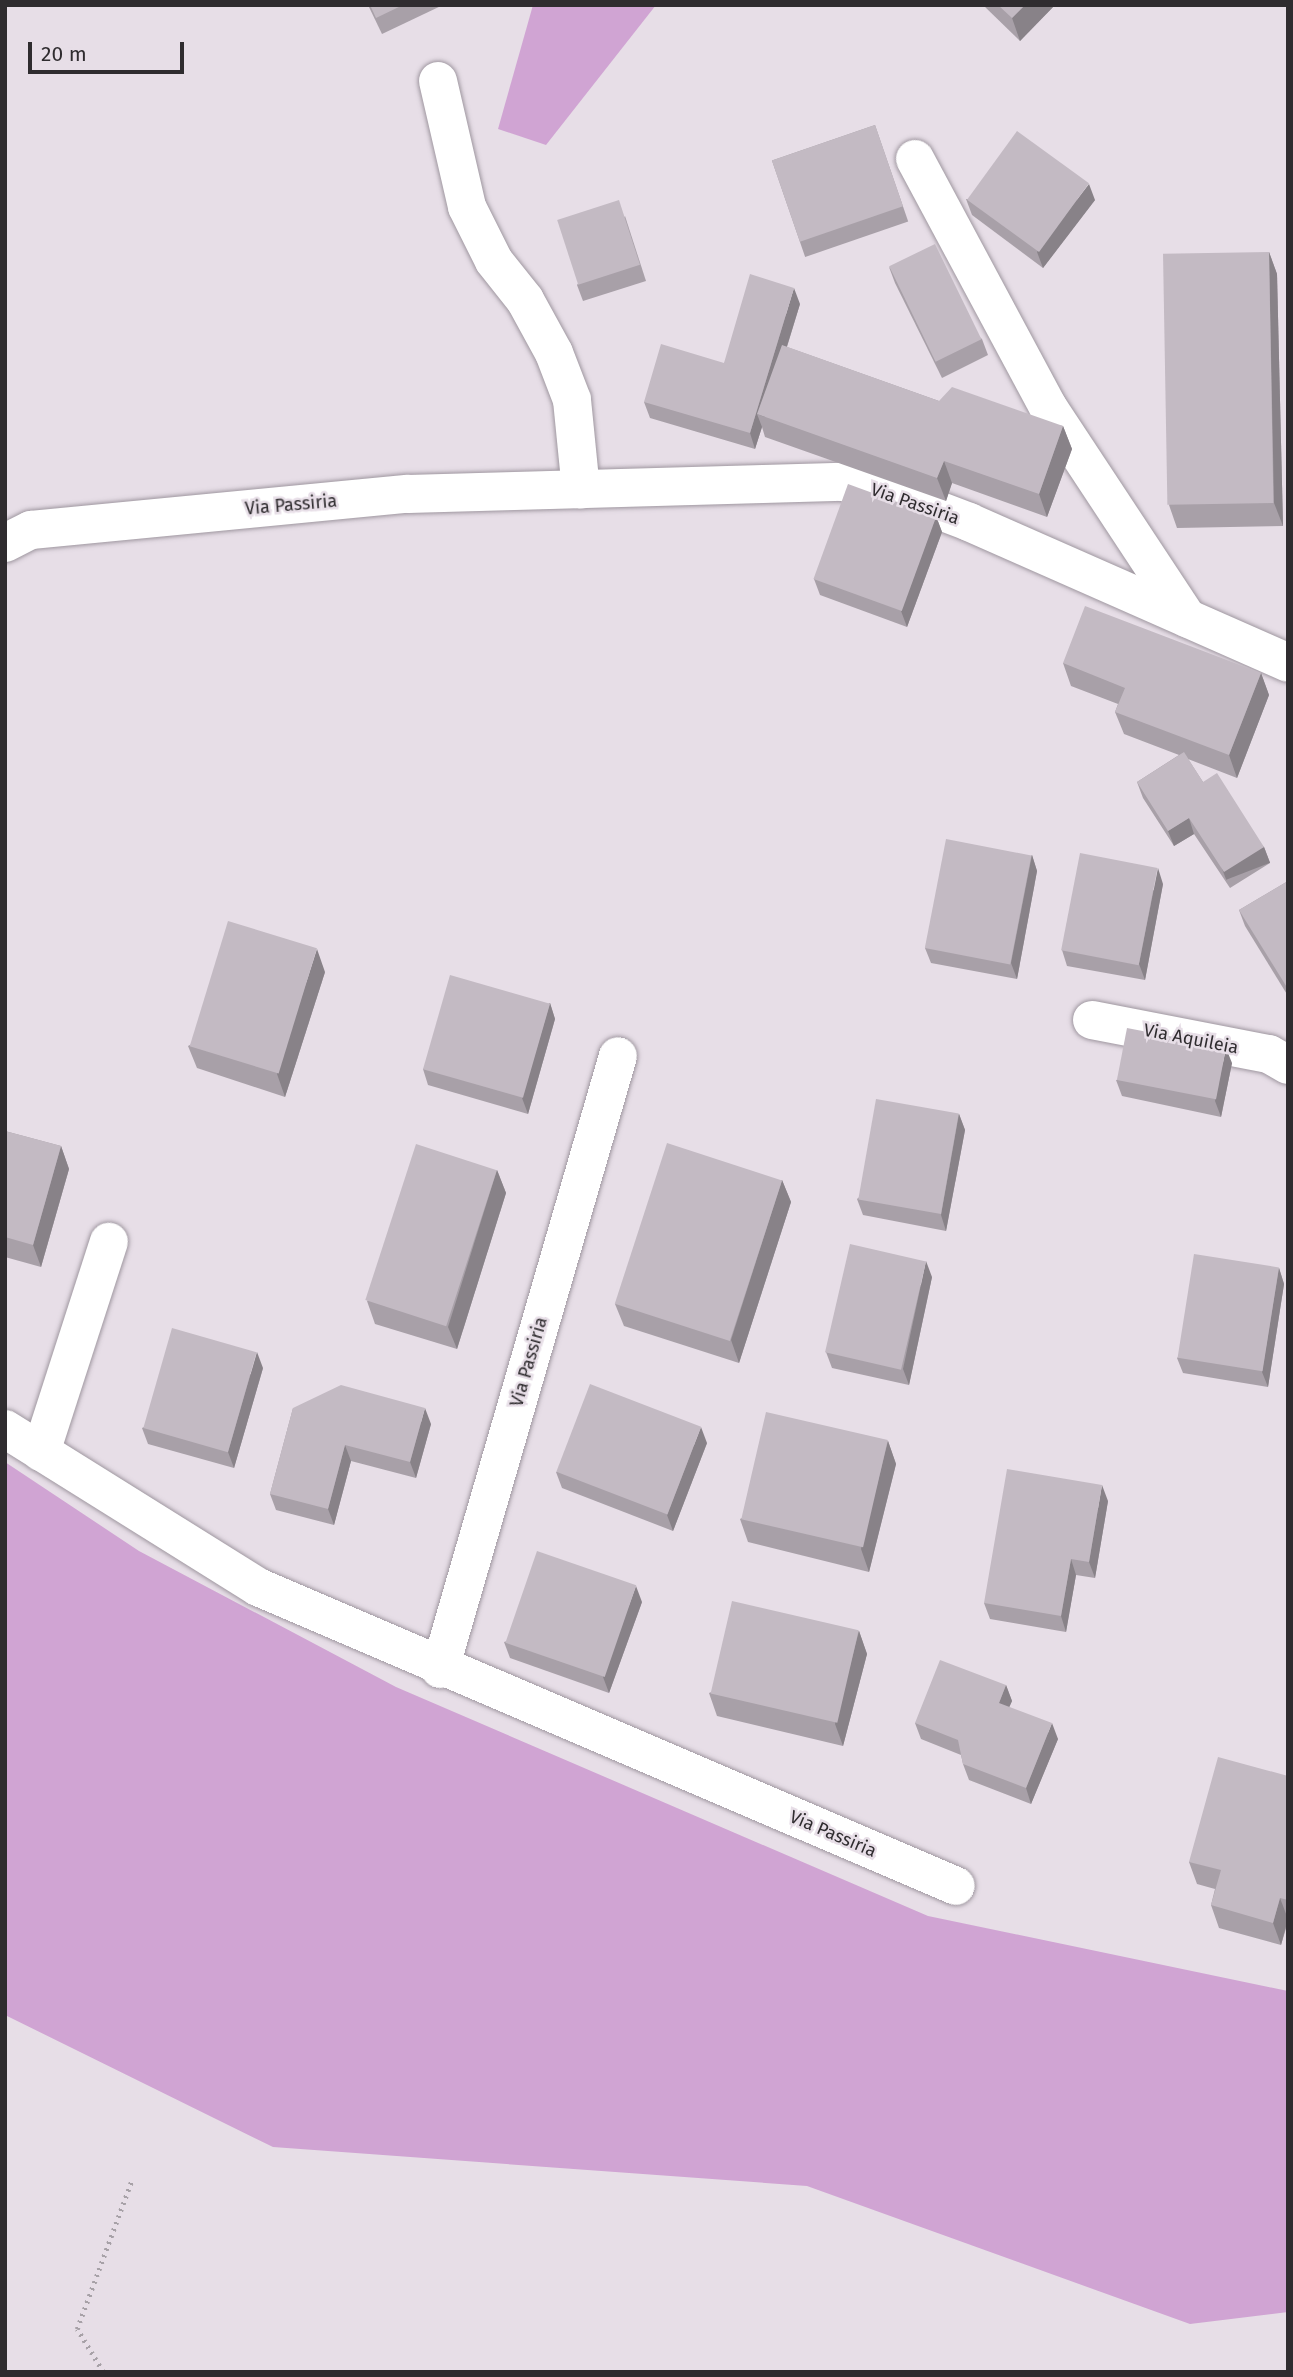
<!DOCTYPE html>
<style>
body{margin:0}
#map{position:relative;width:1293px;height:2377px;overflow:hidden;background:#e7dee7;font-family:"Fira Sans",sans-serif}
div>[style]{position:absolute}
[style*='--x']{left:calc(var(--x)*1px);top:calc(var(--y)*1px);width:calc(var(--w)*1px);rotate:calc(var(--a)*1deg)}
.green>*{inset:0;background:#d0a4d3}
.path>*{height:4.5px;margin-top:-2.25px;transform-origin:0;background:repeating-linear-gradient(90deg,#a7a1a7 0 2px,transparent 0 7px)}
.roads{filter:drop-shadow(0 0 2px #9f97a0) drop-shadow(0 0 2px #9f97a0)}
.street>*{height:38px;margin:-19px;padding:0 19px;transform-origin:19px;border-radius:19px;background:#fff}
.wall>*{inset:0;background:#a8a0a8;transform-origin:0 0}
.shaded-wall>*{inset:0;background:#888288;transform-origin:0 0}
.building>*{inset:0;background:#c3bac3;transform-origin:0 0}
span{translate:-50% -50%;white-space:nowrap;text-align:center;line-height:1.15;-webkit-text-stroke:5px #e7dee7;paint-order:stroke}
.street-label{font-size:18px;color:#2f2c2f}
.frame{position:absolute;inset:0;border:7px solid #2f2c2f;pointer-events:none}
.scale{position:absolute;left:28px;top:42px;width:156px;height:32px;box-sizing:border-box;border:4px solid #2f2c2f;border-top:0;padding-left:9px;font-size:21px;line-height:24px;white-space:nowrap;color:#2f2c2f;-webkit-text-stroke:5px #e7dee7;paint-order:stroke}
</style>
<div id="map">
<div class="green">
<div style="clip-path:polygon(533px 5px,656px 5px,546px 145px,498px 129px)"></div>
<div style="clip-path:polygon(5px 1462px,139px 1551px,396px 1687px,928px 1916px,1288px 1991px,1288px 2312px,1190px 2324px,807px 2186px,273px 2147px,5px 2015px)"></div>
</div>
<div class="path">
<div style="--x:103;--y:2372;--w:50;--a:-121.2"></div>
<div style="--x:77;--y:2329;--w:157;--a:-69.8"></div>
</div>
<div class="roads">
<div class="street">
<div style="--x:438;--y:81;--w:129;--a:77"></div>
<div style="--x:467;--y:207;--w:60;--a:63.4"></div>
<div style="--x:494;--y:261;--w:50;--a:51.5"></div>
<div style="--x:525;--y:300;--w:60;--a:61.3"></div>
<div style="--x:554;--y:353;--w:50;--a:69"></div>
<div style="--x:572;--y:400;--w:90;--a:84.3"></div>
<div style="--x:915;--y:159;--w:281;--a:61.8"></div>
<div style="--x:1048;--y:407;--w:253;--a:56.6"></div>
<div style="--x:5;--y:543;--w:29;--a:-27"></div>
<div style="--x:31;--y:530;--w:379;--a:-5.5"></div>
<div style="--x:408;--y:494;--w:435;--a:-1.6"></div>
<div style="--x:843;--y:482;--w:46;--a:11.3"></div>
<div style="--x:888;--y:491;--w:87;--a:20.9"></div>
<div style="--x:969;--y:522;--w:349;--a:23.8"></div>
<div style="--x:1092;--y:1020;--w:180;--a:10.9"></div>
<div style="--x:1269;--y:1054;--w:22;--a:30"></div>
<div style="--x:5;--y:1429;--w:298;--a:32"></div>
<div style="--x:258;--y:1587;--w:759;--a:23.19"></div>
<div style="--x:41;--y:1452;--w:221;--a:-72.1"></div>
<div style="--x:440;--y:1669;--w:638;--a:-73.81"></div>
</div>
</div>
<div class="wall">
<div style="clip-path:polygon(368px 5px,443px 5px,382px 34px)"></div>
<div style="clip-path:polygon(983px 5px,1055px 5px,1020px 41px)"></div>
<div style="left:875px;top:125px;width:102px;height:109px;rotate:71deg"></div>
<div style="clip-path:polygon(966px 199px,1095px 200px,1043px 268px,972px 215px)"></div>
<div style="clip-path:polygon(625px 216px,646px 281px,583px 301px,577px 285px)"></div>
<div style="clip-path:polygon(1269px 252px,1277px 274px,1283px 526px,1177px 528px,1169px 505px)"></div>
<div style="clip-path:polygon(889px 267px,982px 339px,988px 355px,942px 378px,895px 283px)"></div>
<div style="clip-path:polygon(800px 304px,787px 347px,939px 401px,1063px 426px,1072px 449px,1047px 517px,952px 483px,946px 501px,765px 437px,762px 427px,755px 449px,650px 418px,644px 402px,724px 363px)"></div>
<div style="clip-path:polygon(936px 516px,942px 532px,907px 627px,820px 595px,814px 579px)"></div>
<div style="clip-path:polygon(1063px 663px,1261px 673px,1269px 695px,1237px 778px,1188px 759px,1203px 782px,1264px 847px,1270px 863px,1230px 888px,1194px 834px,1174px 846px,1143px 798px,1137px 782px,1179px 755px,1124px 734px,1115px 712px,1118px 704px,1071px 686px)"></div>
<div style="clip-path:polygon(1032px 855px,1037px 871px,1017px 979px,931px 963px,925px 948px)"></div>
<div style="clip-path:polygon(1288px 881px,1288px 996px,1245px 926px,1239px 910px)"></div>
<div style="clip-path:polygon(1163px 884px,1145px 980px,1067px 966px,1062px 950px)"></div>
<div style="clip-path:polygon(325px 972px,285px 1097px,197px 1068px,188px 1046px)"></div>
<div style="clip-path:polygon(550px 1003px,555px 1019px,528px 1114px,428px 1085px,423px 1069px)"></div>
<div style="clip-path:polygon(1232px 1063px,1221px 1117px,1122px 1096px,1116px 1080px)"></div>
<div style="clip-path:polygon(959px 1114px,965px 1130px,946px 1231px,863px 1215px,857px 1199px)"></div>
<div style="clip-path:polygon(5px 1131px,61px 1146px,69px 1169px,41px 1267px,5px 1257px)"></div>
<div style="clip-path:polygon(497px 1170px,506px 1193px,457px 1349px,375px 1324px,367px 1301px)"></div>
<div style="clip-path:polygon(782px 1180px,791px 1202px,739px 1363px,624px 1326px,615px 1304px)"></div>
<div style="clip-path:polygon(1279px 1268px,1284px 1284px,1268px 1387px,1183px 1373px,1177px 1358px)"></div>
<div style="clip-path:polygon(932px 1277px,909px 1385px,832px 1368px,826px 1352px)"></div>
<div style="clip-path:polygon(263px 1368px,234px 1468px,148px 1444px,142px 1428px)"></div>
<div style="clip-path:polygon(293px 1408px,431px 1424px,416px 1478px,351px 1461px,334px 1525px,276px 1510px,270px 1494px)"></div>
<div style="clip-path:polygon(888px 1441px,896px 1464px,869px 1572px,748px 1542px,740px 1519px)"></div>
<div style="clip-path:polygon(707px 1443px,673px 1531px,562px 1488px,556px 1472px)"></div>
<div style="clip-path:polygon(1108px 1501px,1095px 1578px,1076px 1575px,1066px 1632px,990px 1619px,984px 1603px)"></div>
<div style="clip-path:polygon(642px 1602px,609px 1693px,510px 1658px,504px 1642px)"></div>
<div style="clip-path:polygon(859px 1631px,867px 1654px,843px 1746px,717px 1716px,709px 1693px)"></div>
<div style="clip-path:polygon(1006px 1685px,1012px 1701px,1009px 1707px,1058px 1739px,1031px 1804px,969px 1780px,963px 1764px,961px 1755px,921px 1739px,915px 1723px)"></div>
<div style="clip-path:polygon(1288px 1776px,1288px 1922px,1281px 1945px,1219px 1928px,1211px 1905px,1215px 1889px,1197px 1884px,1189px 1862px)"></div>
</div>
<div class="shaded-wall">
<div style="clip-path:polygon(1025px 5px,1055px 5px,1020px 41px,1012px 18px)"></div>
<div style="clip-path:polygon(1089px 184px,1095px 200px,1043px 268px,1037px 252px)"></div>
<div style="clip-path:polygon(1269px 252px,1277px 274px,1283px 526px,1274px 503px)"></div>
<div style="clip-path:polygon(794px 288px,800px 304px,765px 417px,757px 414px,762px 427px,755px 449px,750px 433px)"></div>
<div style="clip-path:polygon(1063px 426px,1072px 449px,1047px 517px,1039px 494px)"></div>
<div style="clip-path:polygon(944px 461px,952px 483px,946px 501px,937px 478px)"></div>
<div style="clip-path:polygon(936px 516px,942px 532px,907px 627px,901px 611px)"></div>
<div style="clip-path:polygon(1261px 673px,1269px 695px,1237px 778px,1229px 755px)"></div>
<div style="clip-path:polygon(1189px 818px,1194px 834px,1174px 846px,1168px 831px)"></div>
<div style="left:1264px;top:847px;width:17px;height:47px;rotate:69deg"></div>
<div style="clip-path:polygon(1032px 855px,1037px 871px,1017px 979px,1011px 963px)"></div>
<div style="clip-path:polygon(1158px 868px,1163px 884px,1145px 980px,1139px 964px)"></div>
<div style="clip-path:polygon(317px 949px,325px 972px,285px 1097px,277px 1074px)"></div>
<div style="clip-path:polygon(550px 1003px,555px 1019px,528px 1114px,522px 1098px)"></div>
<div style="clip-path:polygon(1226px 1048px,1232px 1063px,1221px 1117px,1215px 1101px)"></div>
<div style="clip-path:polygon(959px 1114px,965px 1130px,946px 1231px,941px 1215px)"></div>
<div style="clip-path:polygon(61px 1146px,69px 1169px,41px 1267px,33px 1245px)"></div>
<div style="clip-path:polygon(497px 1170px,506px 1193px,457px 1349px,448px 1327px)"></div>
<div style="clip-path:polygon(782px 1180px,791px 1202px,739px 1363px,731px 1340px)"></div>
<div style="clip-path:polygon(926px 1261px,932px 1277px,909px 1385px,903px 1369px)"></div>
<div style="clip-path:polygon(1279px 1268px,1284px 1284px,1268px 1387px,1262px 1372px)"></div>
<div style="clip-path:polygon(257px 1352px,263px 1368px,234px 1468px,228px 1452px)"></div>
<div style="clip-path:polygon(425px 1408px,431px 1424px,416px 1478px,410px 1462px)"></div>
<div style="clip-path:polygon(701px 1427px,707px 1443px,673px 1531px,667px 1515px)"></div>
<div style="clip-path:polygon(888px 1441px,896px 1464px,869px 1572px,861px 1549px)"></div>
<div style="clip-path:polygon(345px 1445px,351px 1461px,334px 1525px,328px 1509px)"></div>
<div style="clip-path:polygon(1102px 1485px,1108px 1501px,1095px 1578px,1089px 1562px)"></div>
<div style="clip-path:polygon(1071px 1559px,1076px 1575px,1066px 1632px,1061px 1616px)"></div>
<div style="clip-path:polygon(636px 1586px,642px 1602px,609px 1693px,603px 1677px)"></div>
<div style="clip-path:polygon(859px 1631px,867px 1654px,843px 1746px,835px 1724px)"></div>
<div style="clip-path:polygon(1006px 1685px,1012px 1701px,1004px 1719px,999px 1703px)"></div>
<div style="clip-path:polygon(1052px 1723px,1058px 1739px,1031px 1804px,1026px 1788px)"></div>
<div style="clip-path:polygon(1280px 1898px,1288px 1919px,1281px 1945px,1273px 1923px)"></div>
</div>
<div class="building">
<div style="clip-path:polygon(370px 5px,403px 5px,376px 18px)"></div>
<div style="clip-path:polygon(998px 5px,1025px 5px,1012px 18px)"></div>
<div style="left:875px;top:125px;width:86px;height:109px;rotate:71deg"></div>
<div style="left:1017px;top:131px;width:89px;height:85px;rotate:36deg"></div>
<div style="left:619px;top:200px;width:68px;height:65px;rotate:72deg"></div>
<div style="left:935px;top:244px;width:106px;height:51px;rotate:64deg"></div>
<div style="left:1269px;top:252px;width:251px;height:106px;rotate:89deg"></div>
<div style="clip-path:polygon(750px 274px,794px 288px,750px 433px,644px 402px,661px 344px,724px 363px)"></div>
<div style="clip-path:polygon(782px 345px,939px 401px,952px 387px,1063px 426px,1039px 494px,944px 461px,937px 478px,757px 414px)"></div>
<div style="left:848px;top:484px;width:94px;height:101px;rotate:20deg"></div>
<div style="clip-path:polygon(1085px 606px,1261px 673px,1229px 755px,1115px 712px,1125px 688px,1063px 663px)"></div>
<div style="clip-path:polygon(1184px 752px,1203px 782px,1217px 773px,1264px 847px,1224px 872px,1189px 818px,1168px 831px,1137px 782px)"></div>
<div style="left:946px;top:839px;width:87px;height:111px;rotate:11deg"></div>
<div style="left:1080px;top:853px;width:79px;height:99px;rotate:11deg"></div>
<div style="clip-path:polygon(1288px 881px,1288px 989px,1239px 910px)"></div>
<div style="left:228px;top:921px;width:93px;height:131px;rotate:17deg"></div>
<div style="left:450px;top:975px;width:104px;height:98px;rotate:16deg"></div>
<div style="left:1127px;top:1028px;width:101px;height:53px;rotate:11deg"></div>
<div style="left:876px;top:1099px;width:84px;height:102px;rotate:10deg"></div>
<div style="clip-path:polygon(5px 1131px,61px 1146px,33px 1245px,5px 1237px)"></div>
<div style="left:667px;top:1143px;width:121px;height:169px;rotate:18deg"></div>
<div style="left:416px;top:1144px;width:85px;height:164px;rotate:18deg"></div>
<div style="left:850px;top:1244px;width:78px;height:111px;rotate:13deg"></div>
<div style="left:1194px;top:1254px;width:86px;height:105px;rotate:9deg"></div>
<div style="left:172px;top:1328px;width:88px;height:104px;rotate:16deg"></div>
<div style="left:590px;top:1384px;width:119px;height:94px;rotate:21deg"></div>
<div style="clip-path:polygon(341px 1385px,425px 1408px,410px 1462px,345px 1445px,328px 1509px,270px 1494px,293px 1408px)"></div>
<div style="left:766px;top:1412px;width:125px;height:110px;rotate:13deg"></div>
<div style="clip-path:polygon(1007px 1469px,1102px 1485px,1089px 1562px,1071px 1559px,1061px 1616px,984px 1603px)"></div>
<div style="left:537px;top:1551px;width:105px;height:97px;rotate:19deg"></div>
<div style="left:732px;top:1601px;width:130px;height:95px;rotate:13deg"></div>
<div style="clip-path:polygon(940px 1660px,1006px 1685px,999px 1703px,1052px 1723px,1026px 1788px,963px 1764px,958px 1740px,915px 1723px)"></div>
<div style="clip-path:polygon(1218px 1757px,1288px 1776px,1288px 1900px,1280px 1898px,1273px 1923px,1211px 1905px,1221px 1870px,1189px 1862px)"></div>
</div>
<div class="street-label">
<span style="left:915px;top:504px;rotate:19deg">Via Passiria</span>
<span style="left:291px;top:505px;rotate:-5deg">Via Passiria</span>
<span style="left:1191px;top:1039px;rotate:11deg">Via Aquileia</span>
<span style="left:529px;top:1362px;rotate:-74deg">Via Passiria</span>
<span style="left:833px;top:1834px;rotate:23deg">Via Passiria</span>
</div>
<div class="frame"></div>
<div class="scale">20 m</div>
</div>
